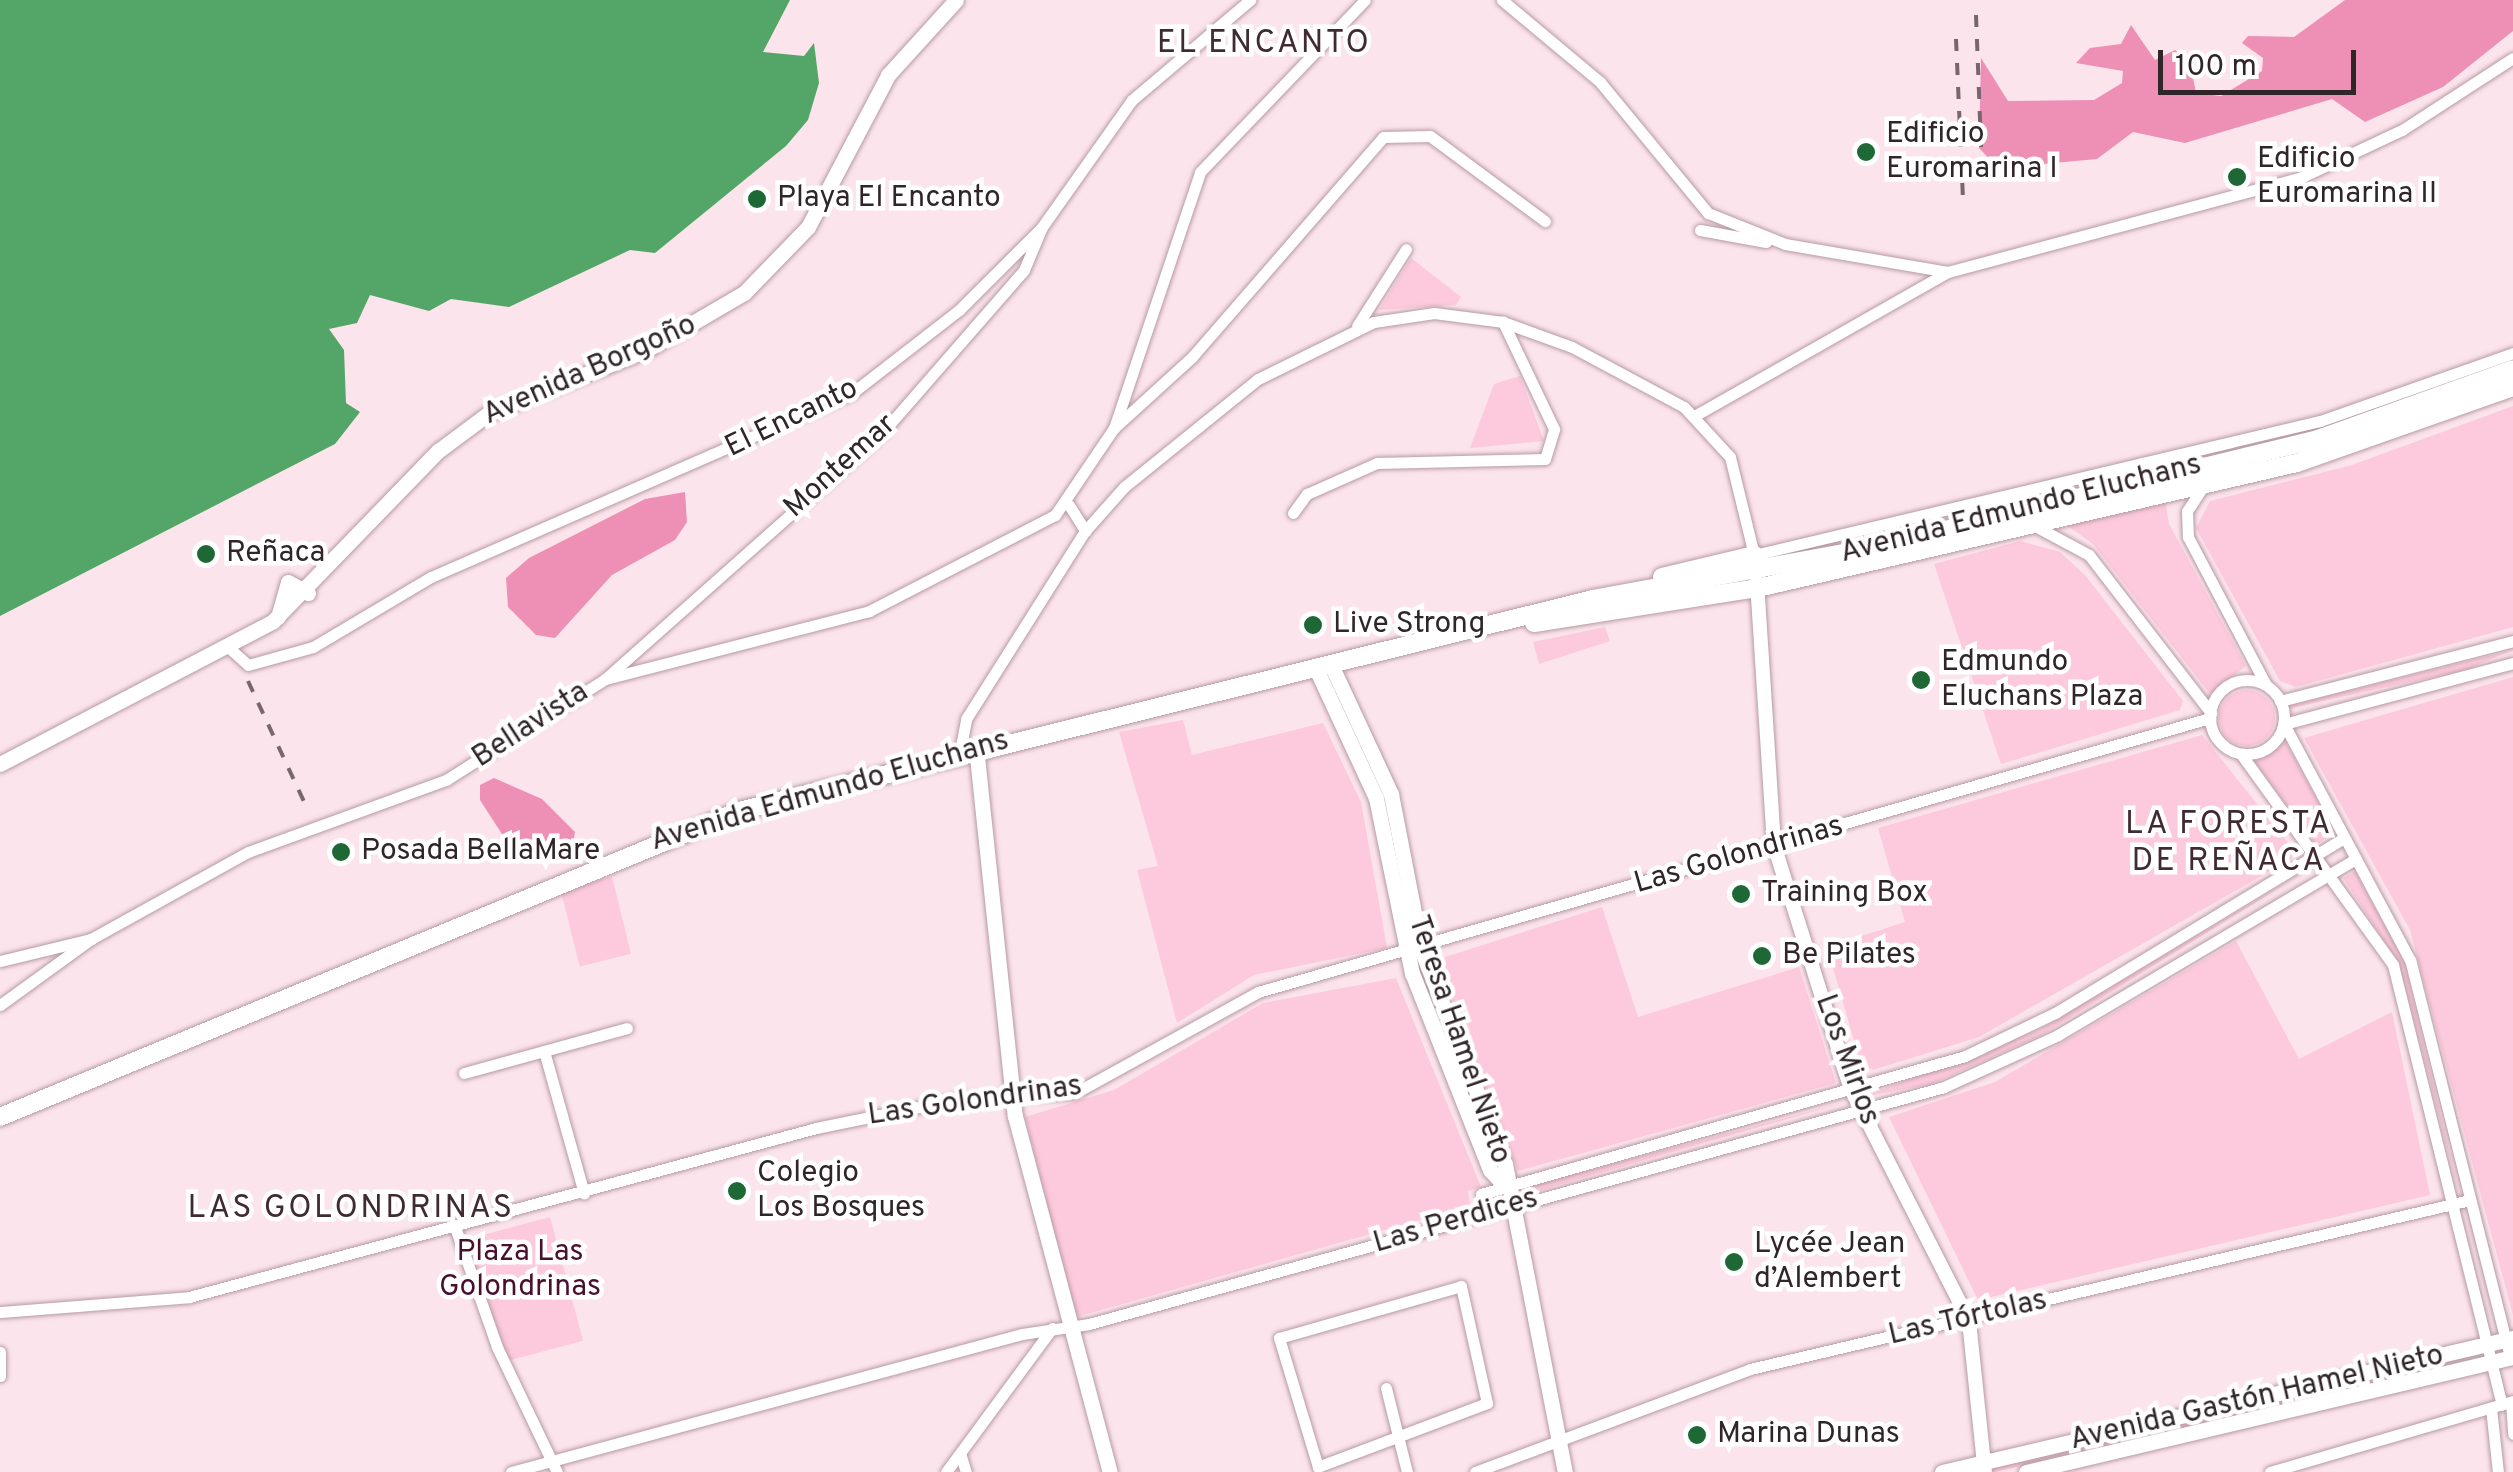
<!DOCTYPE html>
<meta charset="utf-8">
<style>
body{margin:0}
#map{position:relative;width:2513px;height:1472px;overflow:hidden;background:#fce4ec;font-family:Overpass,sans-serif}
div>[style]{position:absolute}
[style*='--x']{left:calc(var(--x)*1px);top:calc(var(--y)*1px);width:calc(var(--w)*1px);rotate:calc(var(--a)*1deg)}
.green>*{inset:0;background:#fdc9dc;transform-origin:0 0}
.round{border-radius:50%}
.forest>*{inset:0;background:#ee8fb5}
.water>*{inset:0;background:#53a667}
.roads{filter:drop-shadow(0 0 2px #b69aa4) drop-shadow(0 0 2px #b69aa4)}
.minor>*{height:11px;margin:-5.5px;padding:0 5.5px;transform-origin:5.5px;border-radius:5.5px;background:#fff}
.minor>.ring{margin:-5.5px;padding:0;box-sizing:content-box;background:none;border:11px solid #fff;border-radius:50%}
.tertiary>*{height:14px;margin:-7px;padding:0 7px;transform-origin:7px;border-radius:7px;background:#fff}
.secondary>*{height:15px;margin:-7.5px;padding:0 7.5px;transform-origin:7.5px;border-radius:7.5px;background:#fff}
.primary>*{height:18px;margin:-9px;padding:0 9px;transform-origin:9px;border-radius:9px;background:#fff}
.rail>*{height:4px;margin-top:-2px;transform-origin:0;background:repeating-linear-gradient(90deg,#77676d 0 12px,transparent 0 24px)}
.dots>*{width:28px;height:28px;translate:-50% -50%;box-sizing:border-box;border:5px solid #fff;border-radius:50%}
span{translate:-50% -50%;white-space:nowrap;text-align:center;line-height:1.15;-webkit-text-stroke:9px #fff;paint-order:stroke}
.poi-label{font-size:30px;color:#302529}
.left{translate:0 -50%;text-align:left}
.street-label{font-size:30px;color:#302529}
.park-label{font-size:30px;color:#490f2c}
.neighbourhood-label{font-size:32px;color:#412b33;letter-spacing:2.5px}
.scale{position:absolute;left:2158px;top:50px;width:198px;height:45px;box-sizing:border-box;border:5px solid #302529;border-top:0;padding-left:12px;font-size:30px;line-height:35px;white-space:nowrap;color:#302529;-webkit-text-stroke:8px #fff;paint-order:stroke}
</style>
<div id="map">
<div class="green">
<div style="clip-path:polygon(1411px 258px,1461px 297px,1456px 305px,1379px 310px)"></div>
<div style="clip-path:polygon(1520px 376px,1544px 441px,1470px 448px,1494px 384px)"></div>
<div style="clip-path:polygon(2513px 406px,2513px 627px,2296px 687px,2280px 681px,2196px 528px,2210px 501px,2352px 465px)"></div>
<div style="clip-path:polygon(2109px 477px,1854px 546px,1656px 582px,1851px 539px)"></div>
<div style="clip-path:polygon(2165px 498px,2169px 524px,2246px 666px,2210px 694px,2093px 544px,2064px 523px)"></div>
<div style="clip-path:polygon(2020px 541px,2060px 552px,2085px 575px,2183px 701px,2180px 710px,2001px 764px,1934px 564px)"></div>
<div style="clip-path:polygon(1605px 627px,1610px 641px,1539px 664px,1533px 642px)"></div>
<div style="clip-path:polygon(2513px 650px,2465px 670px,2291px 708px,2292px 705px)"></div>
<div style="clip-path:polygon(2513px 677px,2513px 1315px,2410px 930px,2304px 738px)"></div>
<div class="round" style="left:2219px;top:690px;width:56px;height:56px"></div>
<div style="clip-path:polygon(1183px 720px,1192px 755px,1323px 723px,1361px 802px,1387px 948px,1254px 975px,1177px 1023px,1137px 870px,1158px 866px,1119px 732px)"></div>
<div style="clip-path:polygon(2202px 735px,2293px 849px,2291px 859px,1979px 1037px,1873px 1070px,1861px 1065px,1827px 947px,1905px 922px,1878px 828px)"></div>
<div style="clip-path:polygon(2285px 741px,2335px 832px,2316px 845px,2254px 761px)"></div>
<div style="clip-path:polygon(2314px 866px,2042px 1035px,1932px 1084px,1863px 1097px,2039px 1030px)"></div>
<div style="clip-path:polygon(2355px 871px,2405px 964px,2460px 1196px,2399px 963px,2343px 878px)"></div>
<div style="left:612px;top:877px;width:79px;height:53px;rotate:76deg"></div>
<div style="clip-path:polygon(1602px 907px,1638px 1017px,1799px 967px,1836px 1083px,1518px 1171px,1440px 968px,1445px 957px)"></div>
<div style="clip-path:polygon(2236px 941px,2299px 1059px,2392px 1012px,2430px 1195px,1978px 1300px,1889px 1117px,1995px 1082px)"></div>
<div style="clip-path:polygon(1396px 978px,1481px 1187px,1468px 1191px,1470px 1206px,1076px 1317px,1025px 1117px,1114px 1090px,1263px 1003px)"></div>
<div style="clip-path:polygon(1846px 1102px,1531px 1193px,1527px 1190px,1529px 1186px)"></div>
<div style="left:550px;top:1217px;width:128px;height:88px;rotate:75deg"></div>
<div style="clip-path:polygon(2476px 1356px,2238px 1418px,1994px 1472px,1993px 1466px)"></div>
</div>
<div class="forest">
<div style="clip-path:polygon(2345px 0,2513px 0,2513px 31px,2443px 87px,2365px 122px,2332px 99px,2185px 143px,2133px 132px,2097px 159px,1998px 168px,1979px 148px,1981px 58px,2008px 101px,2094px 100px,2122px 83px,2123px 71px,2076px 63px,2090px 48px,2121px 44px,2131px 25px,2155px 60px,2175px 50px,2190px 62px,2196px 93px,2221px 96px,2262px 71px,2263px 58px,2242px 43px,2248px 36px,2294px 37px)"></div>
<div style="clip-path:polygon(685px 492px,687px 522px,675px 540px,612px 575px,555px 638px,536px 635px,508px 607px,506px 578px,529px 558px,645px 499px)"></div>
<div style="clip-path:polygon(494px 778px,542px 799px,575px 832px,572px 847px,518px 859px,480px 800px,480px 785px)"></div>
</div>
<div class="water">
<div style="clip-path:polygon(0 0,790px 0,763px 52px,804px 56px,814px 43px,819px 83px,808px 120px,786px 146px,655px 253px,630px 250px,509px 307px,451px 299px,429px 311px,370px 295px,357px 323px,329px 329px,344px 350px,346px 403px,360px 412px,335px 444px,0 616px)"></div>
</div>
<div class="roads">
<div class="minor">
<div style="--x:1502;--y:0;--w:128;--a:39.9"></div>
<div style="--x:1600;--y:82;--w:170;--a:50.5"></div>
<div style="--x:1708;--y:213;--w:83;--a:21.9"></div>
<div style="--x:1785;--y:244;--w:165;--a:9.7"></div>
<div style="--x:1700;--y:230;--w:67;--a:10.3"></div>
<div style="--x:1357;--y:326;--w:91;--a:-57.5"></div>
<div style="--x:1696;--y:415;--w:290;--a:-29.6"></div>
<div style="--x:1948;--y:272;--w:367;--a:-15"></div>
<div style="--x:2302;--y:177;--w:110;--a:-25.2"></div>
<div style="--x:2402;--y:130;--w:132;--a:-33"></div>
<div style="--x:1114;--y:428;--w:105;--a:-42.3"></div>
<div style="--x:1192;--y:357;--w:291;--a:-49"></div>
<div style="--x:1383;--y:137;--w:47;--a:-1.2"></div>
<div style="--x:1430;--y:136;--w:143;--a:36.5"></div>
<div style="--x:2202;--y:488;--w:27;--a:123"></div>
<div style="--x:2187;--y:511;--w:26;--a:88"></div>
<div style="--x:2188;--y:537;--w:167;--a:62.2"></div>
<div style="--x:1069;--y:505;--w:31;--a:58"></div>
<div style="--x:1293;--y:513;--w:24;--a:-54"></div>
<div style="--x:1307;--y:494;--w:77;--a:-23.9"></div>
<div style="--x:1377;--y:463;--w:168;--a:-1.4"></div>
<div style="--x:1545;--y:459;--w:31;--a:-73"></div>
<div style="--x:1554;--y:429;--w:119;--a:-115.5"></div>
<div style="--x:2035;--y:526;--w:61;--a:28.2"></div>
<div style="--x:2089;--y:555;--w:200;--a:52.3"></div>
<div style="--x:227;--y:646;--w:28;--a:42"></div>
<div style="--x:248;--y:665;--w:67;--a:-15.5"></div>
<div style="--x:313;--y:647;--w:137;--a:-30.7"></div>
<div style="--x:431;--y:577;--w:459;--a:-23.6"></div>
<div style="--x:852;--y:393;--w:135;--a:-37.8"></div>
<div style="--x:959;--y:310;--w:117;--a:-45"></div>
<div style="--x:1042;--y:227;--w:156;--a:-54.7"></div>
<div style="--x:1132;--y:100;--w:155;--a:-40.3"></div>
<div style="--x:605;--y:679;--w:370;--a:-41.6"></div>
<div style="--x:882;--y:433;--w:216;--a:-48.9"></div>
<div style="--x:1024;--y:270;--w:47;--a:-67.3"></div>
<div class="ring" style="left:2210px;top:680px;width:63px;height:63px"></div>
<div style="--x:2280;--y:701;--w:241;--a:-14.4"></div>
<div style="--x:960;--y:751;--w:33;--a:-79"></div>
<div style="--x:966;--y:719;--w:222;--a:-57.7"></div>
<div style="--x:1085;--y:531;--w:59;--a:-48.4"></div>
<div style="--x:1124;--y:487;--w:172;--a:-38.9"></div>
<div style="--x:1258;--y:379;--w:129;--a:-26.2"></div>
<div style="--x:1374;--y:322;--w:61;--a:-8.5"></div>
<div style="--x:1434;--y:313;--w:70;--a:7.4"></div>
<div style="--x:1503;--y:322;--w:73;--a:19.9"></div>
<div style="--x:1572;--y:347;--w:127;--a:28.2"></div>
<div style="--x:1684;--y:407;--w:68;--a:47.4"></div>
<div style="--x:1730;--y:457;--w:101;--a:76.2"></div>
<div style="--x:1754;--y:555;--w:582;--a:-13.32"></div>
<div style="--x:2320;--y:421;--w:205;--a:-19.4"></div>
<div style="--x:2241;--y:754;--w:260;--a:54.2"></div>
<div style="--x:2393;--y:965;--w:453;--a:76.1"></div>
<div style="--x:0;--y:961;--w:94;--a:-13.6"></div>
<div style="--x:91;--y:939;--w:179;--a:-29"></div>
<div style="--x:248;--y:852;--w:211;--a:-20"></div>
<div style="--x:446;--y:780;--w:188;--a:-32.4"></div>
<div style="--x:605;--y:679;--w:273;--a:-14.4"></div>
<div style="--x:869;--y:611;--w:209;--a:-27.3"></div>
<div style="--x:1055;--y:515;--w:105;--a:-55.9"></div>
<div style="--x:1114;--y:428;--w:270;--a:-71.4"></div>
<div style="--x:1200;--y:172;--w:238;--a:-46.2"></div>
<div style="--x:0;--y:1005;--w:112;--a:-36"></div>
<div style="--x:544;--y:1051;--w:148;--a:74.3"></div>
<div style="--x:464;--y:1073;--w:169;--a:-15.4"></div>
<div style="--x:1481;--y:1194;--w:503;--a:-15.91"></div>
<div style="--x:1965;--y:1056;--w:100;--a:-25.5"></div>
<div style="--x:2055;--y:1013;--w:338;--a:-31.2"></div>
<div style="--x:455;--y:1227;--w:127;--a:70.7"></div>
<div style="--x:497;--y:1347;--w:139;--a:64.4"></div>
<div style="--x:1461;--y:1286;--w:120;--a:77.5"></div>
<div style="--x:1487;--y:1403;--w:181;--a:159.3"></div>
<div style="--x:1318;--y:1467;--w:135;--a:-106.8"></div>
<div style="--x:1279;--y:1338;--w:189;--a:-15.9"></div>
<div style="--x:0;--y:1312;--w:190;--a:-4.5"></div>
<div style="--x:189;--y:1297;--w:649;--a:-15.08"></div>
<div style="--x:816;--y:1128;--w:144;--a:-11.6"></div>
<div style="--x:957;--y:1099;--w:118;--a:-2.9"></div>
<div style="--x:1075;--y:1093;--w:209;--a:-28.9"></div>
<div style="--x:1258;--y:992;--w:991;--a:-16.06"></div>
<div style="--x:0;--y:1352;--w:24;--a:90"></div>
<div style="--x:2510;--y:1357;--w:409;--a:-104.1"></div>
<div style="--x:2410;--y:960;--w:268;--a:-118.1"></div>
<div style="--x:2284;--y:724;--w:237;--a:-14.9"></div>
<div style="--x:1386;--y:1388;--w:87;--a:76"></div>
<div style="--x:2511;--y:1402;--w:32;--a:86"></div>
<div style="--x:2491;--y:1408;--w:64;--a:83.8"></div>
<div style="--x:961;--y:1456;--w:17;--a:73"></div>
<div style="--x:511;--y:1472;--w:529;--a:-15.11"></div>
<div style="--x:1022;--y:1334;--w:68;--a:-8.5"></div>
<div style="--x:1089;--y:1324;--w:887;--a:-15.49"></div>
<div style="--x:1944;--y:1087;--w:125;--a:-24.5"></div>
<div style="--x:2058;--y:1035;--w:346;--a:-30.6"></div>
<div style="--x:946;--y:1472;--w:179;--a:-53.6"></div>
<div style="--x:1475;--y:1472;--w:294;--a:-20.5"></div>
<div style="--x:1750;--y:1369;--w:740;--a:-13.21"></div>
<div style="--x:2270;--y:1472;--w:253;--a:-16.3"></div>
</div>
<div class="tertiary">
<div style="--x:1757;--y:582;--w:264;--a:86.3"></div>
<div style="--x:1774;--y:845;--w:256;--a:72.5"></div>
<div style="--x:1851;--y:1089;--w:260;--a:63"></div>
<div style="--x:1969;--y:1321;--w:152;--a:84"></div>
</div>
<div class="secondary">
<div style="--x:278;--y:617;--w:36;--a:-74"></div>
<div style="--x:288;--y:582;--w:23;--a:29"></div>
<div style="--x:1333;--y:669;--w:138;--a:65.1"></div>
<div style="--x:1391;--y:794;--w:158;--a:79"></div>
<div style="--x:1421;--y:949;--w:231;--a:68.7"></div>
<div style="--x:1505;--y:1164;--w:314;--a:79"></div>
<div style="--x:1318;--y:673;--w:138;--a:65.1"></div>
<div style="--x:1376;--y:798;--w:179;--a:78.4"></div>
<div style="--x:1412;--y:973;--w:212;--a:68.4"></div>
<div style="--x:1490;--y:1170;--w:23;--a:47"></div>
<div style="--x:976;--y:747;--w:371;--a:84"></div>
<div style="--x:1015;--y:1116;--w:368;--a:75.1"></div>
<div style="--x:0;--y:764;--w:308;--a:-27.6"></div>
<div style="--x:273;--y:621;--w:237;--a:-45.9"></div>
<div style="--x:438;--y:451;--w:64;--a:-36.7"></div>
<div style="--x:489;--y:413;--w:171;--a:-21.9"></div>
<div style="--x:648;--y:349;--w:111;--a:-30.3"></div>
<div style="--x:744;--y:293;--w:92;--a:-45.9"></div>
<div style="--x:808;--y:227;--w:172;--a:-62.2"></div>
<div style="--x:888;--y:75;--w:101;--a:-47.8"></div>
<div style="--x:1942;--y:1472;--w:587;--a:-13.21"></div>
<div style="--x:2026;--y:1472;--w:500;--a:-13.29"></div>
</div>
<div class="primary">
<div style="--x:1662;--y:577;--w:95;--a:-13.4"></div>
<div style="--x:1534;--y:623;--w:227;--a:-8.9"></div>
<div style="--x:1758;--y:588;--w:553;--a:-13.06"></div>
<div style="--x:2297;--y:463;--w:229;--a:-19.4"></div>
<div style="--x:0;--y:1117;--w:800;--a:-22.49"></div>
<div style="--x:739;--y:811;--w:880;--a:-13.94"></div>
<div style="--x:1593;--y:599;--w:283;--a:-10.4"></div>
<div style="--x:1871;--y:548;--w:460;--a:-13.7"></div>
<div style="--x:2318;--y:439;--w:207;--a:-19.7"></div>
</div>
</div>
<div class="rail">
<div style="--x:1976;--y:15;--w:157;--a:87.8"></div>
<div style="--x:1956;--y:39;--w:163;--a:87.5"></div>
<div style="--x:248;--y:681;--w:138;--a:65.1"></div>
</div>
<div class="dots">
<div style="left:1866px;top:152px;background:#1e6835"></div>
<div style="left:2237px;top:177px;background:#1e6835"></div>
<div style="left:757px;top:199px;background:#1e6835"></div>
<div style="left:206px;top:554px;background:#1e6835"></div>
<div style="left:1313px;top:625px;background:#1e6835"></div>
<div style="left:1921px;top:680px;background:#1e6835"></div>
<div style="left:341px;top:852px;background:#1e6835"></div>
<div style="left:1741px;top:894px;background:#1e6835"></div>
<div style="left:1762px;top:956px;background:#1e6835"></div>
<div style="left:737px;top:1191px;background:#1e6835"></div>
<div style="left:1734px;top:1262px;background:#1e6835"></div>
<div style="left:1697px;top:1435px;background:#1e6835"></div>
</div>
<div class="poi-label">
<span class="left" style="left:1886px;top:152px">Edificio<br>Euromarina I</span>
<span class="left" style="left:2257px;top:177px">Edificio<br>Euromarina II</span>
<span class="left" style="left:777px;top:199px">Playa El Encanto</span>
<span class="left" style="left:226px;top:554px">Reñaca</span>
<span class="left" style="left:1333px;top:625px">Live Strong</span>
<span class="left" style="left:1941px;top:680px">Edmundo<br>Eluchans Plaza</span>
<span class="left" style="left:361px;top:852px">Posada BellaMare</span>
<span class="left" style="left:1761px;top:894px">Training Box</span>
<span class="left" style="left:1782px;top:956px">Be Pilates</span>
<span class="left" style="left:757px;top:1191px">Colegio<br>Los Bosques</span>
<span class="left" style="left:1754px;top:1262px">Lycée Jean<br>d’Alembert</span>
<span class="left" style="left:1717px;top:1435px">Marina Dunas</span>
</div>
<div class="street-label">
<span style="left:590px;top:371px;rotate:-24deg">Avenida Borgoño</span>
<span style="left:792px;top:419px;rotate:-26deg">El Encanto</span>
<span style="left:841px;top:467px;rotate:-42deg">Montemar</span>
<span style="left:2021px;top:510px;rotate:-14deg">Avenida Edmundo Eluchans</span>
<span style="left:531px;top:726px;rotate:-33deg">Bellavista</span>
<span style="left:830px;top:792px;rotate:-16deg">Avenida Edmundo Eluchans</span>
<span style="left:1739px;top:856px;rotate:-16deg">Las Golondrinas</span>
<span style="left:1458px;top:1040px;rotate:71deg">Teresa Hamel Nieto</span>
<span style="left:1846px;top:1060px;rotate:70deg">Los Mirlos</span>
<span style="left:975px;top:1102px;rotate:-8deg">Las Golondrinas</span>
<span style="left:1456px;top:1222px;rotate:-16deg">Las Perdices</span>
<span style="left:1968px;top:1319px;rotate:-13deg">Las Tórtolas</span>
<span style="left:2257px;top:1399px;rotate:-13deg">Avenida Gastón Hamel Nieto</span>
</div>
<div class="park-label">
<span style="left:520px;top:1270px">Plaza Las<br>Golondrinas</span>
</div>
<div class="neighbourhood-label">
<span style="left:1264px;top:44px">EL ENCANTO</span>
<span style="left:2229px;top:844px">LA FORESTA<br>DE REÑACA</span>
<span style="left:351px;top:1209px">LAS GOLONDRINAS</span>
</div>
<div class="scale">100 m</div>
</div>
